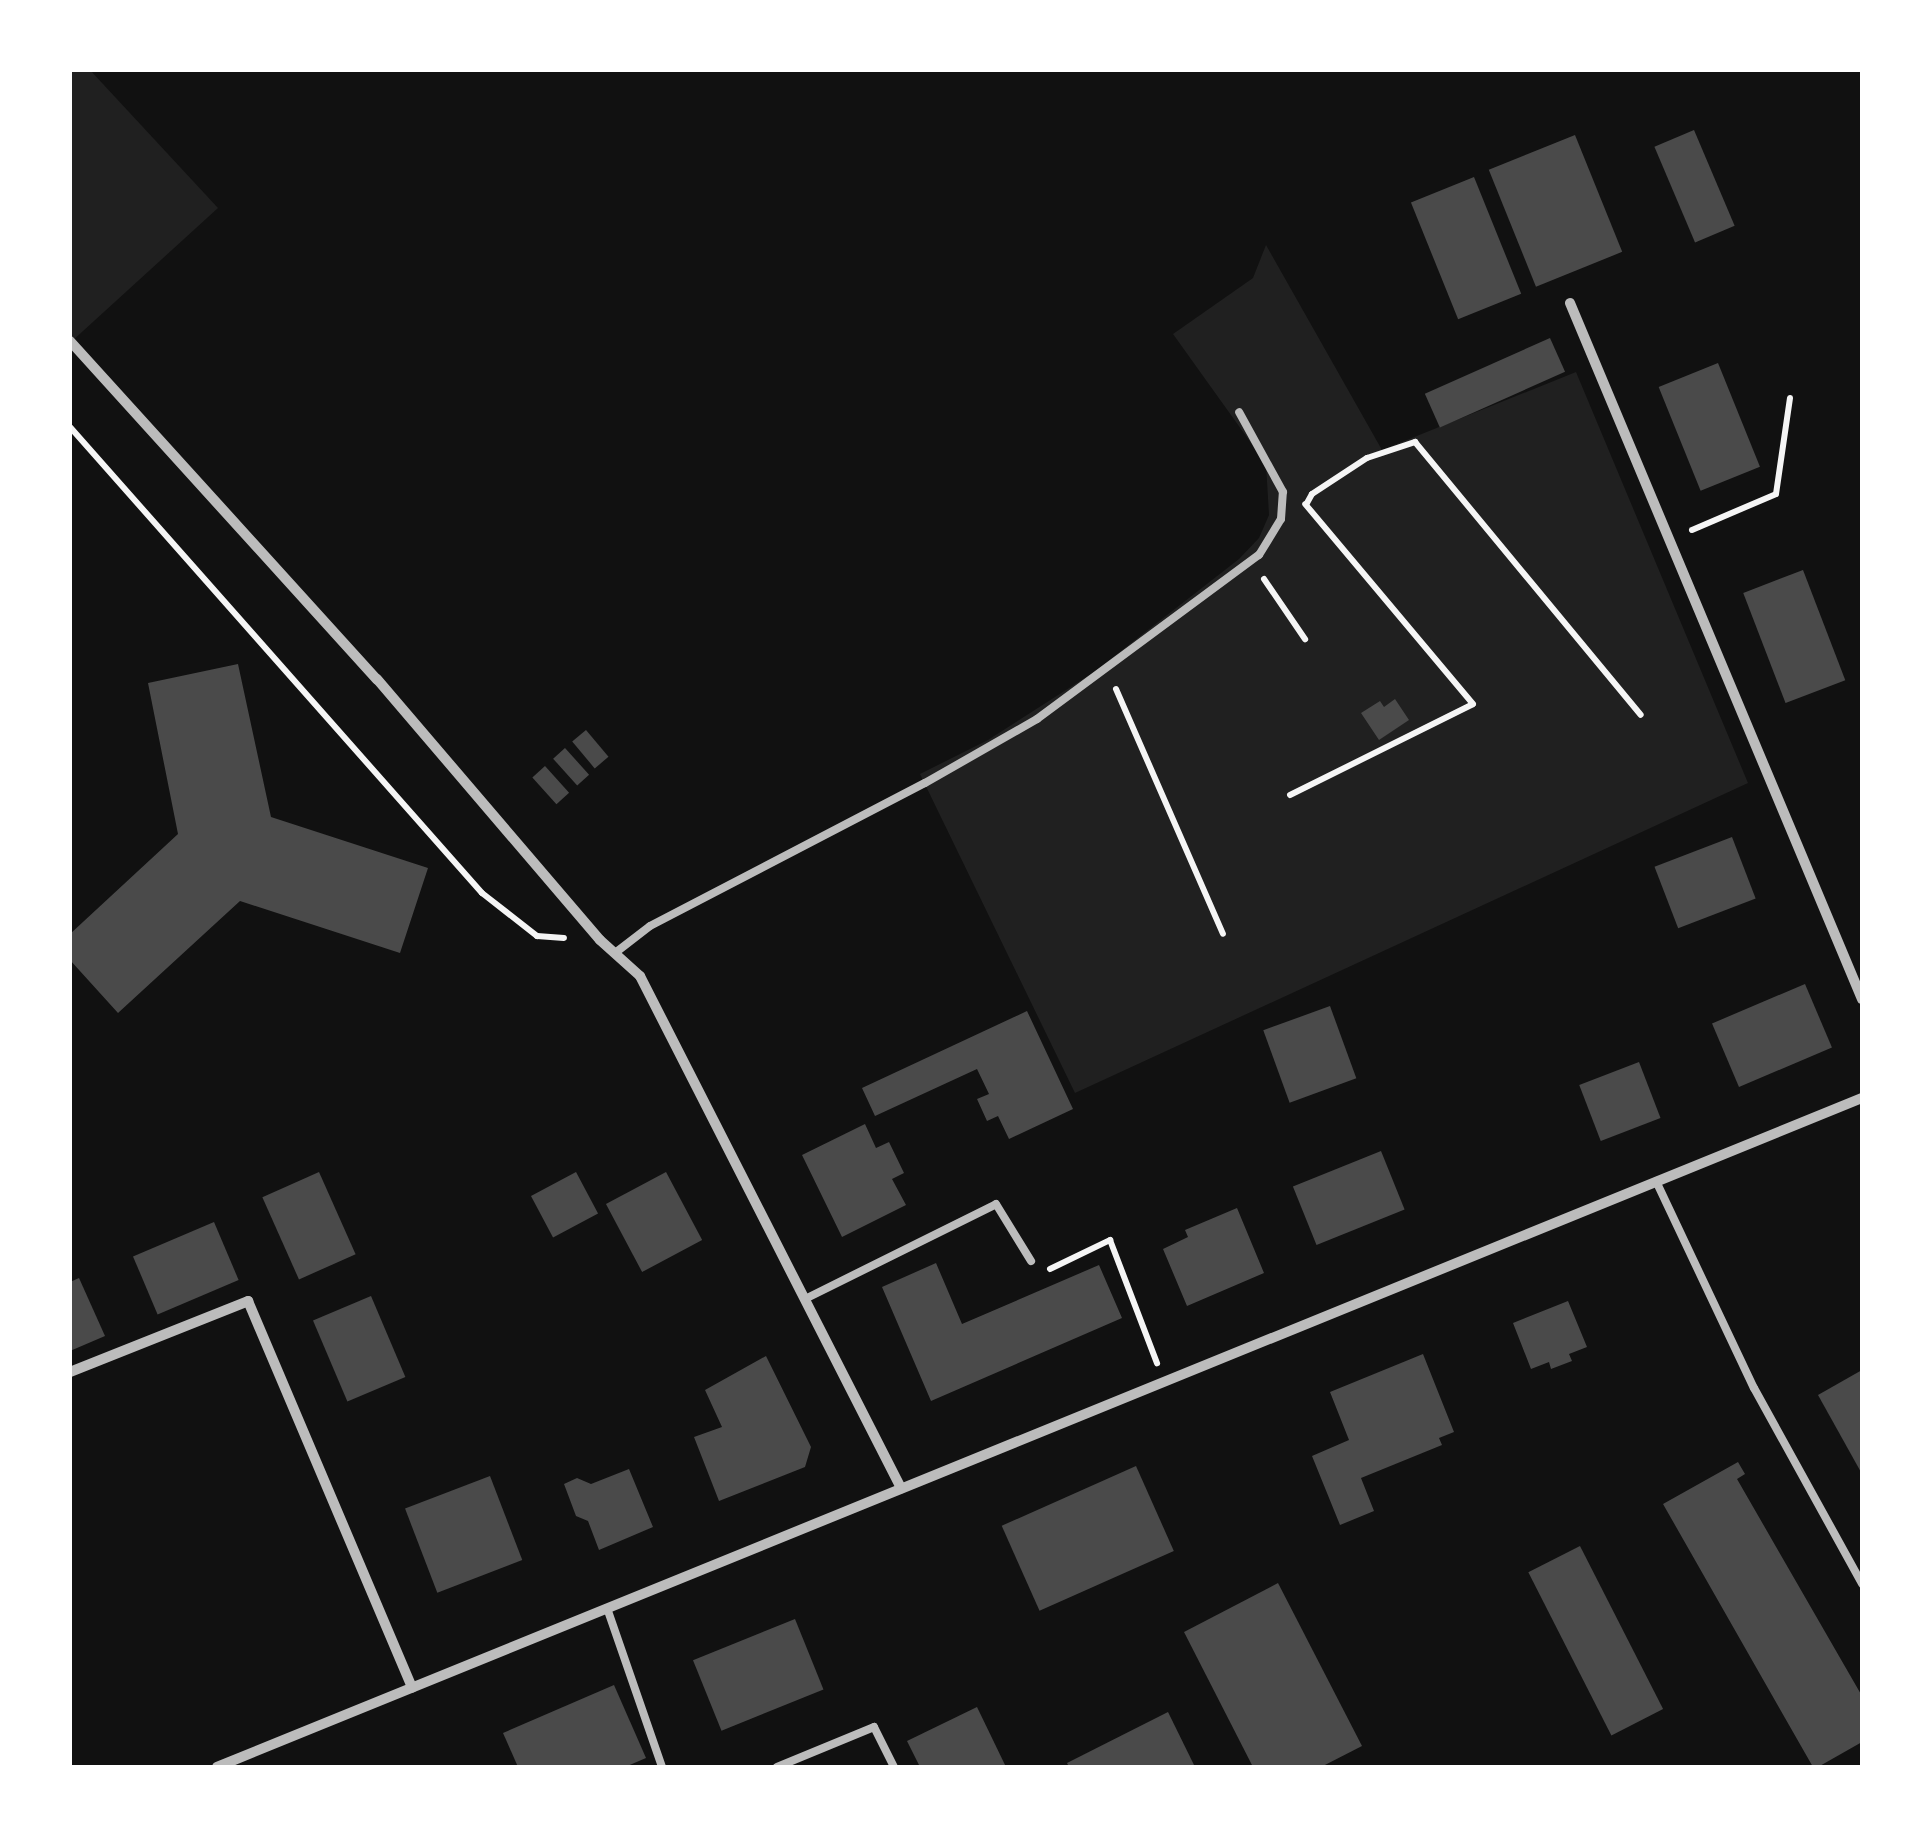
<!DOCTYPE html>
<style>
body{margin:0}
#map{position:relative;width:1932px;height:1837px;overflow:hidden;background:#111;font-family:Poppins,sans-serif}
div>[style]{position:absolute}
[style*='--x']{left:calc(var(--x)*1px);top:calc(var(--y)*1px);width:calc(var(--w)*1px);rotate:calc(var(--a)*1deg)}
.green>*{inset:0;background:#202020}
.building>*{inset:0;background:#4a4a4a;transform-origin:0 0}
.path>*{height:6px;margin:-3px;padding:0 3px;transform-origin:3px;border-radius:3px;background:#f5f5f5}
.service>*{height:8px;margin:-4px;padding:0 4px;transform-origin:4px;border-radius:4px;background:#bcbcbc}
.minor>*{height:10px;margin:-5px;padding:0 5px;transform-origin:5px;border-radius:5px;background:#bcbcbc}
span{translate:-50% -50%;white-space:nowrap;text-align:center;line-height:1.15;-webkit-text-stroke:10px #fff;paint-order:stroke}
.frame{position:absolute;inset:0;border:72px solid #fff;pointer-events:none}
</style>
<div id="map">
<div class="green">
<div style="clip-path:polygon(70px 70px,90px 70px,218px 208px,71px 342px)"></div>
<div style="clip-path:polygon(1266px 245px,1382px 450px,1576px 372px,1748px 783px,1075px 1093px,920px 774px,988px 740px,1094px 672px,1239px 559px,1259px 538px,1269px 515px,1266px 464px,1173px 334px,1253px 278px)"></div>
</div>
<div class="building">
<div style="left:1694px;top:130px;width:104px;height:43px;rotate:67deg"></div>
<div style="left:1575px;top:135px;width:126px;height:93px;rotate:68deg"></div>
<div style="left:1474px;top:177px;width:126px;height:68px;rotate:68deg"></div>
<div style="left:1550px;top:338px;width:37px;height:137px;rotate:66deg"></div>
<div style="left:1718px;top:363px;width:112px;height:64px;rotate:68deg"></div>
<div style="left:1803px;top:570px;width:118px;height:64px;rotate:69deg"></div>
<div style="clip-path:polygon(238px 664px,271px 817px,428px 868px,400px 953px,240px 901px,118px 1013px,70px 960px,70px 934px,178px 834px,148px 683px)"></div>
<div style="clip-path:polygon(1395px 699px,1409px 720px,1379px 740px,1361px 713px,1380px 701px,1384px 707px)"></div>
<div style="left:586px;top:730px;width:35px;height:18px;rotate:50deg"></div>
<div style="left:565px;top:748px;width:36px;height:16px;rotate:48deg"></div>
<div style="left:545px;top:766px;width:36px;height:17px;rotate:48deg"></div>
<div style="left:1732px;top:837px;width:66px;height:83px;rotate:69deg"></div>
<div style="left:1805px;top:984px;width:69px;height:101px;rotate:67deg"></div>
<div style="left:1330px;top:1006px;width:77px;height:71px;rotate:70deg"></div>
<div style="clip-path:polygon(1027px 1011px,1073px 1109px,1009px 1139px,998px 1116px,987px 1121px,977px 1099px,989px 1094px,977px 1069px,875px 1116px,862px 1088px)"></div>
<div style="left:1639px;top:1062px;width:60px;height:64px;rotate:69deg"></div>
<div style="clip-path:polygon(865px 1124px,876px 1148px,889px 1142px,904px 1173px,892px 1179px,906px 1205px,842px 1237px,802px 1155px)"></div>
<div style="left:1381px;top:1151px;width:63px;height:95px;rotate:68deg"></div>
<div style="left:319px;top:1172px;width:90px;height:62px;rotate:66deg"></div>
<div style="left:576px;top:1172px;width:47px;height:51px;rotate:62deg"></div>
<div style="left:666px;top:1172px;width:77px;height:68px;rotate:62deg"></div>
<div style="clip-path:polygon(1237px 1208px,1264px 1273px,1187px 1306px,1163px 1249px,1188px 1237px,1185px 1230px)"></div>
<div style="left:214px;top:1222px;width:63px;height:88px;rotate:67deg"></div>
<div style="clip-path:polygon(936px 1263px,962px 1324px,1099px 1265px,1122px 1318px,931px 1401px,882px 1287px)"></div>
<div style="clip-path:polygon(79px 1278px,105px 1336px,70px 1351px,70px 1282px)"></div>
<div style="left:371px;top:1296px;width:88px;height:63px;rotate:67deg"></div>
<div style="clip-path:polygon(1568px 1301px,1587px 1347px,1569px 1354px,1572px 1361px,1551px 1369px,1549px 1362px,1531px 1369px,1513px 1323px)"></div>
<div style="clip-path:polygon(1423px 1354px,1454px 1432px,1439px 1438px,1442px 1445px,1361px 1478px,1374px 1511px,1340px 1525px,1312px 1456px,1349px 1440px,1330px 1392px)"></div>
<div style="clip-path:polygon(766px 1356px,811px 1447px,805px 1467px,719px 1501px,694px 1437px,722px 1427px,705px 1390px)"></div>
<div style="clip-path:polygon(1862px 1370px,1862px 1474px,1818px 1395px)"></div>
<div style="clip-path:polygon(1738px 1462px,1745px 1474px,1737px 1479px,1862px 1696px,1862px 1742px,1818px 1767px,1813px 1767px,1663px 1504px)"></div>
<div style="left:1136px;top:1466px;width:93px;height:147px;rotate:66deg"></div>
<div style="clip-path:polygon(629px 1469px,653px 1527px,599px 1550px,588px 1521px,576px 1516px,564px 1484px,577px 1478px,591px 1484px)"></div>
<div style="left:490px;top:1476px;width:90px;height:91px;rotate:69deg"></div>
<div style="left:1580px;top:1546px;width:183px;height:58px;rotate:63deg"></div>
<div style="clip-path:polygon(1278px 1583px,1362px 1746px,1321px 1767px,1253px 1767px,1184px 1632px)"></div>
<div style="left:795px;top:1619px;width:76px;height:110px;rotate:68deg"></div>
<div style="clip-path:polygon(614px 1685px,646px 1758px,625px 1767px,518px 1767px,503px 1733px)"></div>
<div style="clip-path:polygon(977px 1707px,1006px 1767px,920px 1767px,907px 1741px)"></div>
<div style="clip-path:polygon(1168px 1712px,1195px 1767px,1069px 1767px,1067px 1763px)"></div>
</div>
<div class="path">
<div style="--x:70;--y:427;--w:622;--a:48.52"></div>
<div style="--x:482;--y:893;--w:70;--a:38"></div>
<div style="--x:537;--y:936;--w:27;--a:4"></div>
<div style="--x:1307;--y:503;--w:10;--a:-61"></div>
<div style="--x:1312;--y:494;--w:66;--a:-33.2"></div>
<div style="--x:1367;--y:458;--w:51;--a:-18.4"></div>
<div style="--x:1415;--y:442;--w:354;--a:50.4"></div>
<div style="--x:1692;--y:530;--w:91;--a:-23.2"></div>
<div style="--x:1776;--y:494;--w:97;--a:-81.7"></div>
<div style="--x:1264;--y:579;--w:73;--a:55.7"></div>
<div style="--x:1116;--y:689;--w:267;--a:66.4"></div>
<div style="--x:1290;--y:795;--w:204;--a:-26.4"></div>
<div style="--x:1473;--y:704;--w:261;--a:-130"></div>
<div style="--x:1050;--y:1269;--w:67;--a:-25.8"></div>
<div style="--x:1110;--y:1240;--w:132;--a:69.1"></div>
</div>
<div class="service">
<div style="--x:615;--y:953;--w:44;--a:-37.6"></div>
<div style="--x:650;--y:926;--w:310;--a:-27.5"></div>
<div style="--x:925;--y:783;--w:129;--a:-29.7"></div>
<div style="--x:1037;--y:719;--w:276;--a:-36.5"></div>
<div style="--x:1259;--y:555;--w:42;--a:-58.6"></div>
<div style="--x:1281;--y:519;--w:27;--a:-86"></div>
<div style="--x:1283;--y:492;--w:91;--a:-118.8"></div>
<div style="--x:1656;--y:1181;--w:229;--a:64.7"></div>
<div style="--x:1754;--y:1388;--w:224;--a:61.1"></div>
<div style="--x:805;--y:1299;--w:213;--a:-26.4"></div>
<div style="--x:996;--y:1204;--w:67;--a:58.4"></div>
<div style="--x:607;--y:1608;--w:168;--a:70.9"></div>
<div style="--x:777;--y:1767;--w:105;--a:-22.4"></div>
<div style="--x:874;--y:1727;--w:45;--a:63.4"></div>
</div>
<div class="minor">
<div style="--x:1570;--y:303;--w:755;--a:67.24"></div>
<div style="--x:70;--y:341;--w:457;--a:47.8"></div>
<div style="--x:377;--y:679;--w:343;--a:49.5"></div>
<div style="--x:600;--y:940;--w:54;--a:42"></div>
<div style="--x:640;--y:976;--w:575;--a:62.99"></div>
<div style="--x:70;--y:1372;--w:192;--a:-21.7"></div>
<div style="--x:248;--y:1301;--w:420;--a:67"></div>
<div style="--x:217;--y:1767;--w:1776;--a:-22.13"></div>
</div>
<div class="frame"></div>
</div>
